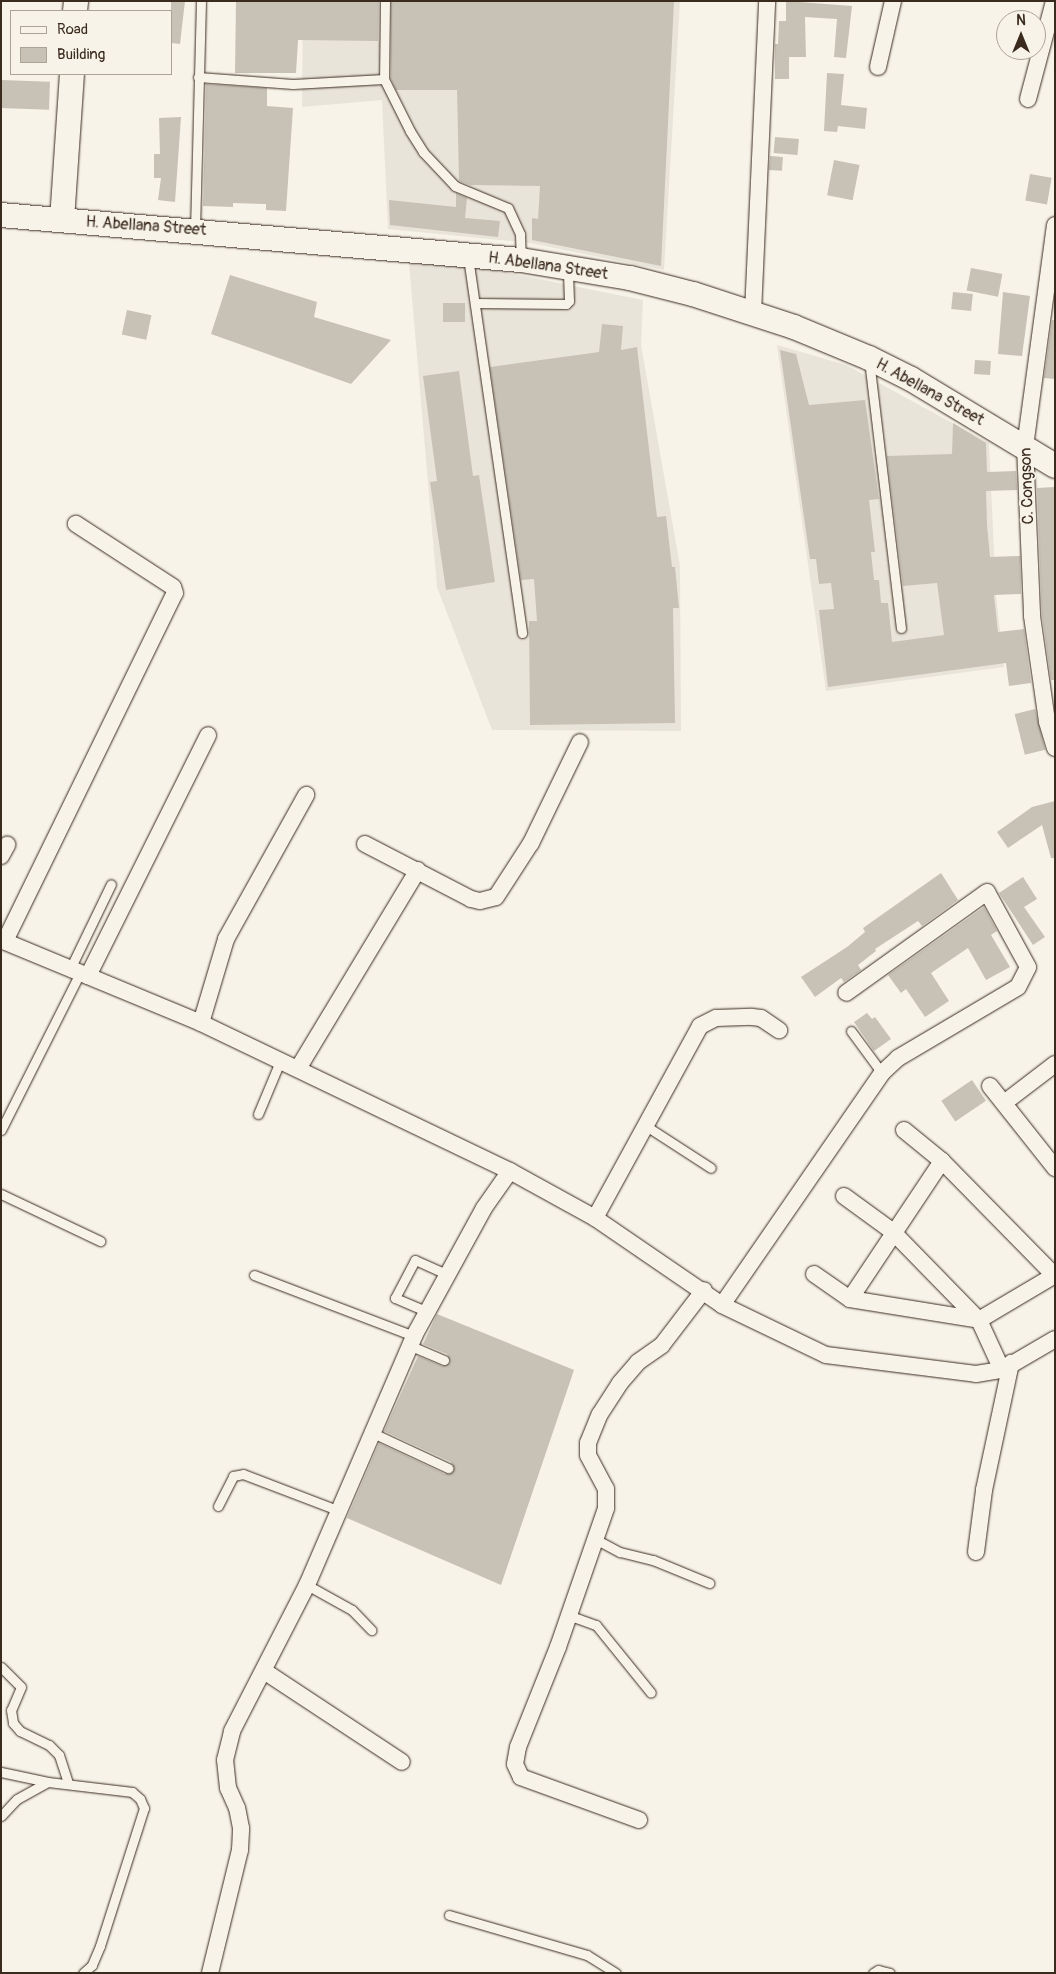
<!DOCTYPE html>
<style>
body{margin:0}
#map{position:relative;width:1056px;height:1974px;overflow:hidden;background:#f7f3e8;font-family:Pangolin,sans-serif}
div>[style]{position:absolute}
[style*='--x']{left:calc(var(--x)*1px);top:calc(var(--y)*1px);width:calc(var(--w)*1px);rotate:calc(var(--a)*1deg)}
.built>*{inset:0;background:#e9e4d9}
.building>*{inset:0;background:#c8c1b6;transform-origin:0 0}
.roads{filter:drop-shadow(0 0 1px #3b2a1e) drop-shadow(0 0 1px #3b2a1e)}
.lane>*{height:9px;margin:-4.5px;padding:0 4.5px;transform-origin:4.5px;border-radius:4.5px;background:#f7f3e8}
.street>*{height:16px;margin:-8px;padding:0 8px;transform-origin:8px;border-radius:8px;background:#f7f3e8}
.secondary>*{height:24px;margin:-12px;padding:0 12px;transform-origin:12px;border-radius:12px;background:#f7f3e8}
span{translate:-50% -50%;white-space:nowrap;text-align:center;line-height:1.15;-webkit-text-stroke:4px #f7f3e8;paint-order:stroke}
.street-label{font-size:16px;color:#3b2a1e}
.frame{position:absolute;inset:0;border:2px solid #3b2a1e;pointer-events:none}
.legend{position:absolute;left:10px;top:10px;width:162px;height:65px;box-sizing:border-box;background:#f7f3e8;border:1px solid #aca397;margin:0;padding:6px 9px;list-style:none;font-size:15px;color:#3b2a1e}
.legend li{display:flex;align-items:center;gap:10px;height:25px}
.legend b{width:25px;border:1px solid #aca397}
.north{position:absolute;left:996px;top:10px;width:50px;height:50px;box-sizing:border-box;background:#f7f3e8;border:1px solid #aca397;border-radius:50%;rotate:0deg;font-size:14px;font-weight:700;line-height:20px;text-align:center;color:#3b2a1e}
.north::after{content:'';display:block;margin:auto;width:18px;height:22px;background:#3b2a1e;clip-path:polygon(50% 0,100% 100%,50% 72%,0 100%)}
</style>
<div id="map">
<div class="built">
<div style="clip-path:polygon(303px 1px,680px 1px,664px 270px,530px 243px,388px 229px,382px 100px,302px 107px)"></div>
<div style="clip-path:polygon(409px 263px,485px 268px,643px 300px,641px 345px,680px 566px,681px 731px,492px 730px,437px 587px)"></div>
<div style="clip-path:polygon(777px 345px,846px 365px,989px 443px,996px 595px,1004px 667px,826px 691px)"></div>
</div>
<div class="building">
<div style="clip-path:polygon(171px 1px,185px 1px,180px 44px,171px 43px)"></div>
<div style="clip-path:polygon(236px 1px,379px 1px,378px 41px,298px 40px,296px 73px,235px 73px)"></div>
<div style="clip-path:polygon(391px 1px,674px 1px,661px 266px,532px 240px,532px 218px,538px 219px,540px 186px,470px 185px,459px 181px,457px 90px,396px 90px,391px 79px)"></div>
<div style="clip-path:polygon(786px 1px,852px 6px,846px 58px,834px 57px,837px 19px,805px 17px,806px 57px,789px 57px,789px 79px,775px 79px,775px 44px,778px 44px,779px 21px,786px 21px)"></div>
<div style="clip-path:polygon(827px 73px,844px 74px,841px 105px,867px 108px,865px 129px,838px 126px,837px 132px,824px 131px)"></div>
<div style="left:1px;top:80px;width:49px;height:28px;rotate:2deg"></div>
<div style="clip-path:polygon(206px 84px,267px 88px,267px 106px,293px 108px,286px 211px,266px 210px,266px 204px,233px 203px,233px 207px,203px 206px)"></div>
<div style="clip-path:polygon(181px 117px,175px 202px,158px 200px,161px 178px,154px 178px,154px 154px,160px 154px,159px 118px)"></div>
<div style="left:775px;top:137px;width:24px;height:16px;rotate:5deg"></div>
<div style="left:770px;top:156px;width:13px;height:14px;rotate:4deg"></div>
<div style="left:834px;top:160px;width:26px;height:36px;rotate:11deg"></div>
<div style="left:1030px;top:174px;width:22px;height:27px;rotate:10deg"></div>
<div style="clip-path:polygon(456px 193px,467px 198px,465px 218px,500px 221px,498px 237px,390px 225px,389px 200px,456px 207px)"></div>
<div style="left:971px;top:268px;width:32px;height:23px;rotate:11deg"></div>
<div style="clip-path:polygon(230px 275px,317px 302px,314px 317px,391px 340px,351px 384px,211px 334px)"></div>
<div style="left:953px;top:292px;width:20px;height:17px;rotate:6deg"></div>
<div style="clip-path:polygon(1003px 292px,1030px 296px,1022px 356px,998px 354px)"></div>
<div style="left:443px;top:303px;width:22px;height:19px"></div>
<div style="left:127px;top:310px;width:25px;height:25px;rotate:12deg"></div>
<div style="clip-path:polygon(1052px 320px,1055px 320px,1055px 379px,1044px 378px)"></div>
<div style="clip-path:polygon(602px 324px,623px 326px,621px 350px,637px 347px,657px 517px,666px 516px,672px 567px,675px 567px,679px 608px,673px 608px,675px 723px,530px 725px,529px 621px,537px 621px,534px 579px,521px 580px,490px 367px,599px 352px)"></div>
<div style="clip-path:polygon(780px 350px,796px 354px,809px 405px,865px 400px,879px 499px,869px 500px,875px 552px,871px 552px,874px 580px,879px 580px,881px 603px,888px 603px,892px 642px,944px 635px,937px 583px,903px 586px,887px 456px,952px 454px,953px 423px,986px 443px,987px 472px,1016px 471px,1017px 490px,986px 491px,987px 525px,990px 557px,1020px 556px,1021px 594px,994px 595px,998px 632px,1024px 629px,1031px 683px,1009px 686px,1006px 663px,828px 687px,819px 610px,834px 609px,831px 583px,819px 584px,816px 559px,810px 559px)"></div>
<div style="left:975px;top:360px;width:16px;height:14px;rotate:4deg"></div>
<div style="clip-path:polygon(459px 371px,473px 476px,479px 475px,495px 582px,446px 590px,430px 482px,437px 481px,423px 376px)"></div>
<div style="clip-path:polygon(1055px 487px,1055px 680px,1051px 680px,1042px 615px,1037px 488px)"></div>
<div style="left:1035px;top:709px;width:42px;height:21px;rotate:76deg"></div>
<div style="clip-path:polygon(1055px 801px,1055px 858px,1051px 858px,1042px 825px,1008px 848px,997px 832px,1032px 807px)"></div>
<div style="clip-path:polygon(941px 873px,958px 900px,922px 926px,918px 921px,875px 949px,876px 951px,858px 965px,861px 970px,844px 982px,841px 978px,815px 997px,801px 977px,847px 947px,865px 932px,863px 928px)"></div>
<div style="clip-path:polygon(1023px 877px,1037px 899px,1024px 907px,1045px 937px,1033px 945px,999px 893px)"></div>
<div style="clip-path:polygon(984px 907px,997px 931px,991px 935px,1010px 967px,986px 980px,968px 948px,931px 973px,949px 1001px,925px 1017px,906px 989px,901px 993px,888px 975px)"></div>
<div style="clip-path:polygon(867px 1013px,872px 1019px,875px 1017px,891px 1039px,874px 1051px,854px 1022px)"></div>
<div style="left:972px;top:1080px;width:25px;height:37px;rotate:56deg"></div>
<div style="clip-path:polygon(437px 1314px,574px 1370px,501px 1585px,347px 1518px,379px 1443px,445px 1474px,454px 1470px,451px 1462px,384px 1431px,418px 1356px,442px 1366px,450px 1363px,447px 1354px,423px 1344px)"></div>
</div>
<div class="roads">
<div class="lane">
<div style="--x:385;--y:1;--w:78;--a:90.7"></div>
<div style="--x:384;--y:79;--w:58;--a:63.4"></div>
<div style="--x:410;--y:131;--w:25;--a:58"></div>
<div style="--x:423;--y:152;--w:47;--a:46.7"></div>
<div style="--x:455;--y:186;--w:57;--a:22.5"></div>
<div style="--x:508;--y:208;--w:29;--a:65"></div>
<div style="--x:520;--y:234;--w:24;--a:88"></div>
<div style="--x:198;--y:77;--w:95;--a:4.2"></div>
<div style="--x:293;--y:84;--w:91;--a:-3.1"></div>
<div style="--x:195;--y:230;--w:229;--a:-88.5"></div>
<div style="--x:468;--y:257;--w:380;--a:81.8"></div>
<div style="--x:475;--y:303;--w:91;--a:0.6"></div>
<div style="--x:566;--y:304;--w:4;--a:-45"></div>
<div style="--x:569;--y:301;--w:32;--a:-92"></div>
<div style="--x:869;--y:360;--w:270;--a:83.2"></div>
<div style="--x:70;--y:969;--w:94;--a:-64.2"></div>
<div style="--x:851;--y:1031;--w:52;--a:53.6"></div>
<div style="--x:258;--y:1114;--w:60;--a:-67.3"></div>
<div style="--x:646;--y:1126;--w:77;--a:32.9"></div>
<div style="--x:1;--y:1130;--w:176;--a:-63.3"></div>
<div style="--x:1;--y:1194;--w:110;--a:25.4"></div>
<div style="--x:254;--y:1275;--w:171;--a:20.9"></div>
<div style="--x:428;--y:1312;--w:36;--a:-157"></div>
<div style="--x:395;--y:1298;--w:43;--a:-62.2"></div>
<div style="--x:415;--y:1260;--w:34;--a:24"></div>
<div style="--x:411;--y:1346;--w:36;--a:23"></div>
<div style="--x:375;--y:1434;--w:81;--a:25"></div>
<div style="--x:218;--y:1506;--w:34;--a:-63"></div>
<div style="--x:233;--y:1476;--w:10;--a:-11"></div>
<div style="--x:243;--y:1474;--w:104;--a:20.9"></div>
<div style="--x:597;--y:1540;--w:26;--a:28"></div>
<div style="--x:620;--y:1552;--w:34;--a:14"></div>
<div style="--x:653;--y:1560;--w:61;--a:22.3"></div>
<div style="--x:307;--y:1585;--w:51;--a:29.1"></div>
<div style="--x:352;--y:1610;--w:28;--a:46"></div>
<div style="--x:568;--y:1615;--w:30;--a:20"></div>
<div style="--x:596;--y:1625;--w:87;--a:51"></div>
<div style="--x:1;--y:1667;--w:28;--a:45"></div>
<div style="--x:21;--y:1687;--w:25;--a:113"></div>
<div style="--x:11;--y:1710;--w:13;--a:81"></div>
<div style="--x:13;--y:1723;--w:11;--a:49"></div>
<div style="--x:20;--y:1731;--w:32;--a:26"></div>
<div style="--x:49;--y:1745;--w:14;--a:45"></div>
<div style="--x:59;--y:1755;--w:29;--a:72"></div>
<div style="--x:1;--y:1772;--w:48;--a:12"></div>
<div style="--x:1;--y:1816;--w:23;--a:-47"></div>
<div style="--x:17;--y:1799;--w:35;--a:-29"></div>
<div style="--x:48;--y:1782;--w:85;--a:6.8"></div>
<div style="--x:132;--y:1792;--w:11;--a:41"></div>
<div style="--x:140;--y:1799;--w:10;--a:66"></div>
<div style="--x:144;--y:1808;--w:145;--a:107.7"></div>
<div style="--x:100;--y:1946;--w:21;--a:113"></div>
<div style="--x:92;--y:1965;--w:12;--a:138"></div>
<div style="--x:449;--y:1915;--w:144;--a:16.2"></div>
<div style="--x:587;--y:1955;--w:34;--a:32"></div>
<div style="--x:873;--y:1973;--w:6;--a:-31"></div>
<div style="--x:878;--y:1970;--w:12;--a:14"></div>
</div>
<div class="street">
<div style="--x:878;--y:67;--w:68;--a:-77.2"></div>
<div style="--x:1028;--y:99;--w:101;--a:-75.1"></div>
<div style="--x:1055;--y:225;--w:223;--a:97.7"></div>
<div style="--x:1025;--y:446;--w:170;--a:87.6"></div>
<div style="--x:1032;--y:616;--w:107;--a:81.9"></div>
<div style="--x:1047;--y:722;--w:27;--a:73"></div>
<div style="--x:753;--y:313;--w:312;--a:-87.4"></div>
<div style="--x:365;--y:844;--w:119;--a:27.4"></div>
<div style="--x:471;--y:899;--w:9;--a:13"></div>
<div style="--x:480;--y:901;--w:16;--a:-14"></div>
<div style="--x:496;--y:897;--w:64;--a:-57.1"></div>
<div style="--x:531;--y:843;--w:112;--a:-64.1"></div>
<div style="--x:1;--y:856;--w:13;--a:-61"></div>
<div style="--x:1;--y:940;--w:217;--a:22.5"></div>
<div style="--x:201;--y:1023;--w:343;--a:25.6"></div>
<div style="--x:510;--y:1171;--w:97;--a:28.9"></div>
<div style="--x:595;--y:1218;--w:154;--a:34.4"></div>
<div style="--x:722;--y:1305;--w:115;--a:25.7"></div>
<div style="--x:826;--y:1355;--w:151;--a:7.2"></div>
<div style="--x:976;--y:1374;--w:26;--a:-9"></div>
<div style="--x:1002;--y:1370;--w:61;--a:-30.3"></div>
<div style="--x:5;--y:941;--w:387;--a:-64"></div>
<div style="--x:175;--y:593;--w:6;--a:-108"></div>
<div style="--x:173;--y:587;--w:116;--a:-147"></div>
<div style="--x:88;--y:976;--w:269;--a:-63.5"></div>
<div style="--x:201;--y:1023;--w:88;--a:-73.4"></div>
<div style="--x:226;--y:939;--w:165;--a:-60.9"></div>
<div style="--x:299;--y:1067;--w:230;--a:-58.9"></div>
<div style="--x:990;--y:1086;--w:105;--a:51.6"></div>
<div style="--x:1004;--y:1103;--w:64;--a:-37.4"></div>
<div style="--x:904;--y:1130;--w:49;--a:39.2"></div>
<div style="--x:942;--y:1161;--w:160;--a:45.5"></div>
<div style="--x:844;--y:1196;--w:59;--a:36.1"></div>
<div style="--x:892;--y:1231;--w:124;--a:45.7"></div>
<div style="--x:979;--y:1320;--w:88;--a:-30.6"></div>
<div style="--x:595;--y:1218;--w:219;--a:-61.3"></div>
<div style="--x:700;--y:1026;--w:18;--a:-27"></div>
<div style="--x:716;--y:1018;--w:36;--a:-2"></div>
<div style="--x:752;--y:1017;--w:9;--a:6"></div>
<div style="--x:761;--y:1018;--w:22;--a:34"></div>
<div style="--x:814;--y:1274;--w:44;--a:34.8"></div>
<div style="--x:850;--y:1299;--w:131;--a:9.2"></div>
<div style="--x:979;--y:1320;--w:55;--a:65.3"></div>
<div style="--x:850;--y:1299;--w:166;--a:-56.3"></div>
<div style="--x:722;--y:1305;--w:282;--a:-55.4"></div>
<div style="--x:882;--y:1073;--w:22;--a:-43"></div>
<div style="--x:898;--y:1058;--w:139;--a:-30.6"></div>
<div style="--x:1018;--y:987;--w:22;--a:-63"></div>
<div style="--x:1028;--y:967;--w:85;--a:-118.7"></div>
<div style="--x:987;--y:892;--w:173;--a:144.4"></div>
<div style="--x:976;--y:1552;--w:63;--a:-82.6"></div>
<div style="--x:984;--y:1490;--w:130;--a:-78"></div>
<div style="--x:264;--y:1671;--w:165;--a:33.4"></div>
<div style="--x:639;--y:1820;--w:126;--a:-160"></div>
<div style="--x:521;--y:1777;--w:14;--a:-115"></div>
<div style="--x:515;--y:1764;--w:17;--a:-80"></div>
<div style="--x:518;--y:1747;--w:108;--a:-68.2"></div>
<div style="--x:558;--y:1647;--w:147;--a:-70.9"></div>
<div style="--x:606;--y:1508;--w:19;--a:-90"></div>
<div style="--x:606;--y:1489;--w:38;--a:-118"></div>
<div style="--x:588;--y:1455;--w:12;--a:-90"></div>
<div style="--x:588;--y:1443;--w:31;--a:-68"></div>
<div style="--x:600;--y:1414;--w:37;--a:-57"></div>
<div style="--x:620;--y:1383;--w:28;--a:-49"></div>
<div style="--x:638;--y:1362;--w:29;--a:-35"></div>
<div style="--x:662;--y:1345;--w:69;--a:-52.6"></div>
<div style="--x:210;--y:1973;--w:127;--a:-76.3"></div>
<div style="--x:240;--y:1850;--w:22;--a:-87"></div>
<div style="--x:241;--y:1828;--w:20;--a:-101"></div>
<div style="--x:237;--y:1808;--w:22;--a:-114"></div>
<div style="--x:228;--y:1788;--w:28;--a:-96"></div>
<div style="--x:225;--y:1760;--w:30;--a:-76"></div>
<div style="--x:232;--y:1731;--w:164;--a:-62.8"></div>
<div style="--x:307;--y:1585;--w:271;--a:-66.7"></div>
<div style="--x:414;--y:1336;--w:146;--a:-61.3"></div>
<div style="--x:484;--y:1208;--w:45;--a:-54.9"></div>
</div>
<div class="secondary">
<div style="--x:75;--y:11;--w:10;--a:-84"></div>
<div style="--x:1;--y:215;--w:522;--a:4.95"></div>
<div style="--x:521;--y:260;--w:110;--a:9.4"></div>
<div style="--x:630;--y:278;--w:65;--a:14.3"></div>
<div style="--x:693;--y:294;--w:106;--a:18.1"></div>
<div style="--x:794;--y:327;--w:81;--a:22.5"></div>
<div style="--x:869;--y:358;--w:47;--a:26.6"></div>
<div style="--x:911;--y:379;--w:168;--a:31.1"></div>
<div style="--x:62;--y:220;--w:146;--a:-86.1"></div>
</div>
</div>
<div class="street-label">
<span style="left:146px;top:226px;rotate:4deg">H. Abellana Street</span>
<span style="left:548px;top:266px;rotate:8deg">H. Abellana Street</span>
<span style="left:930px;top:392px;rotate:29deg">H. Abellana Street</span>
<span style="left:1027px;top:486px;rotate:-92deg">C. Congson</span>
</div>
<div class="frame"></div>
<ul class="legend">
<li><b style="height:6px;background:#f7f3e8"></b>Road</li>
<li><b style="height:14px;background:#c8c1b6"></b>Building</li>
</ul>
<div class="north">N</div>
</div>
